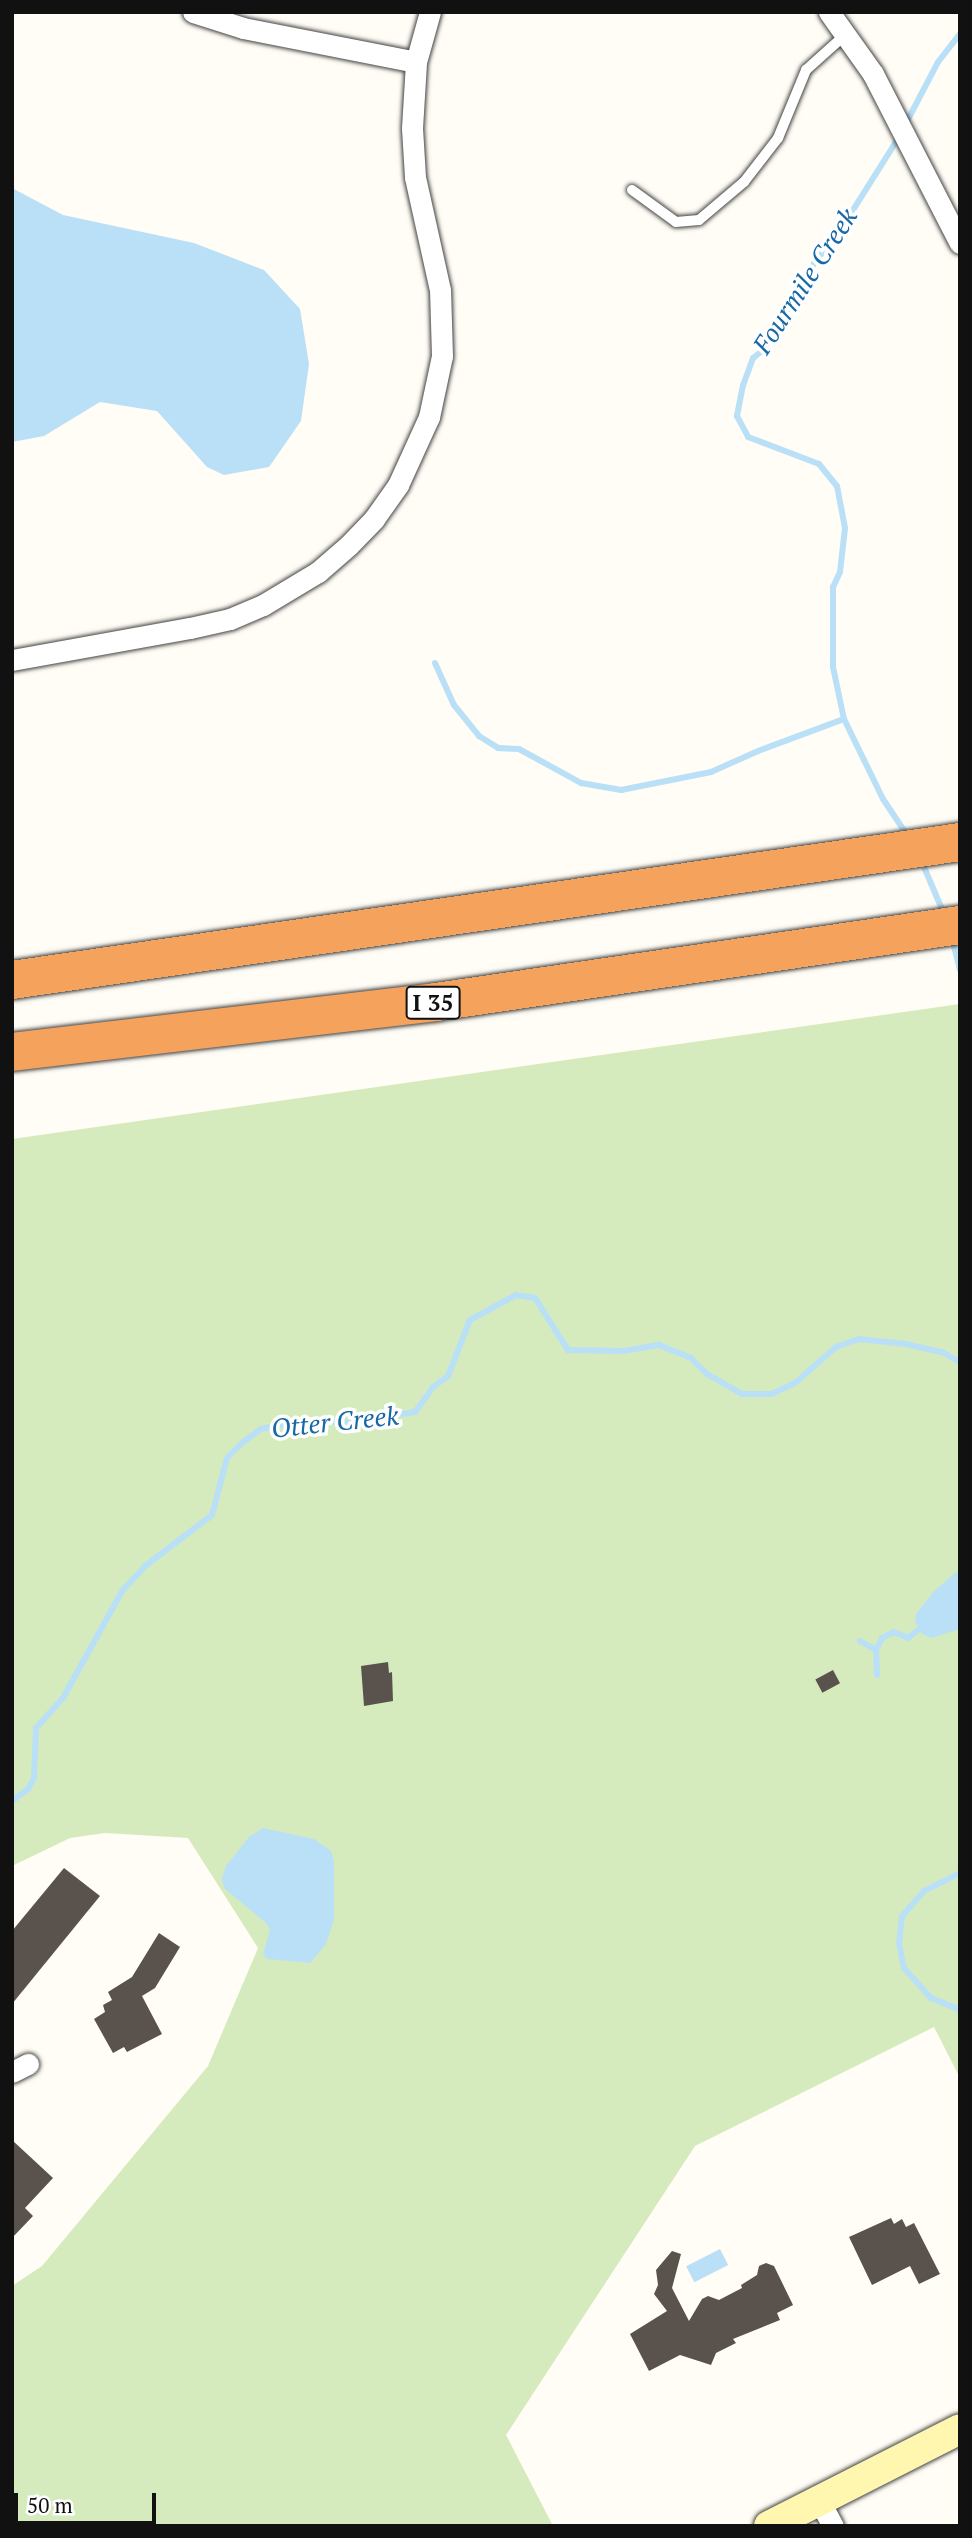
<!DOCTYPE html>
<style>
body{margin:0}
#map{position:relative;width:972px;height:2538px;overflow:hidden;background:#fffdf5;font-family:"PT Serif",serif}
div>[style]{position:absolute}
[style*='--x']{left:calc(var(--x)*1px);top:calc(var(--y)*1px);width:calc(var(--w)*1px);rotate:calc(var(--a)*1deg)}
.green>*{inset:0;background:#d5ebbd}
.water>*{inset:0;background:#b9e0f7;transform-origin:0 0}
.stream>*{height:6px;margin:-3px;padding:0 3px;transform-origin:3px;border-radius:3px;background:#b9e0f7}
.building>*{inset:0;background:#5a524d;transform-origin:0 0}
.roads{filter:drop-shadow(0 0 2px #444) drop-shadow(0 0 2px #444)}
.lane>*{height:10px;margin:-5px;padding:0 5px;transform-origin:5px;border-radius:5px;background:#fff}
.street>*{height:21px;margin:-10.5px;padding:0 10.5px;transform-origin:10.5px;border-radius:10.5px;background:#fff}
.secondary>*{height:30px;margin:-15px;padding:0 15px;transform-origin:15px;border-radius:15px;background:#fff6b0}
.highway>*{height:38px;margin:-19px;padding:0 19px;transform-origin:19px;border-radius:19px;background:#f5a25d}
span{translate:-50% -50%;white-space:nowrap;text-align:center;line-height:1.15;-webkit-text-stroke:7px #fff;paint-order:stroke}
.shield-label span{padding:2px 5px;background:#fff;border:2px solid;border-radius:5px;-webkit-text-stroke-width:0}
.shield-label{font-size:23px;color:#111;font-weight:700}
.water-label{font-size:26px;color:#1768a6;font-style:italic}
.frame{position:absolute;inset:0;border:14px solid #111;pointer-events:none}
.scale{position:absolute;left:14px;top:2493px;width:142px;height:32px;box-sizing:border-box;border:4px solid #111;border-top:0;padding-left:9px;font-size:21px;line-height:24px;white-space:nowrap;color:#111;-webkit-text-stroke:5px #fff;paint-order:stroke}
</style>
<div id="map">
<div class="green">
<div style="clip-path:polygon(960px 1004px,960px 2078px,934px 2027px,695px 2146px,506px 2435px,553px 2526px,12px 2526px,12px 2286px,42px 2266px,208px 2066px,258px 1948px,188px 1838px,105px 1833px,70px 1838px,12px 1866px,12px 1139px)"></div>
</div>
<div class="water">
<div style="clip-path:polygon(12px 188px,63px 215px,194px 243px,264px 270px,300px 309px,309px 364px,301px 421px,269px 467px,224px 475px,207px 467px,157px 411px,100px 402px,44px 436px,12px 442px)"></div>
<div style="clip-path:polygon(960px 1569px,960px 1629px,932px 1638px,922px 1634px,915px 1622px,916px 1614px,935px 1590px)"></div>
<div style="clip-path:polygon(263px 1828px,314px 1839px,331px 1851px,334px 1861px,334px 1920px,326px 1944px,310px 1963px,267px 1959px,263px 1954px,270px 1930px,267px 1924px,224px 1888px,222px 1878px,226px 1866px,249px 1837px)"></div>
<div style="left:720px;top:2249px;width:18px;height:38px;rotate:63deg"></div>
</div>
<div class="stream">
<div style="--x:904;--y:127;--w:73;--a:-62.4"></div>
<div style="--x:938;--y:62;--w:36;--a:-52"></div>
<div style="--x:899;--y:137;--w:105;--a:122.2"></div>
<div style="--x:843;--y:226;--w:46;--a:127.9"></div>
<div style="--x:815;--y:262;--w:68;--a:119.2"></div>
<div style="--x:782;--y:321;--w:36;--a:124"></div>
<div style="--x:762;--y:351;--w:11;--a:142"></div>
<div style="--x:753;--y:358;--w:29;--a:110"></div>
<div style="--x:743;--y:385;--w:32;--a:101"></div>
<div style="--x:737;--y:416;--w:24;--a:62"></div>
<div style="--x:748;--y:437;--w:76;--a:20.8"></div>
<div style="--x:819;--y:464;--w:28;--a:51"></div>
<div style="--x:837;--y:486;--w:43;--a:79.2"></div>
<div style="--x:845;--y:528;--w:44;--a:96.5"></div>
<div style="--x:840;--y:572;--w:17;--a:115"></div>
<div style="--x:833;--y:587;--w:80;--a:90"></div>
<div style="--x:833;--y:667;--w:53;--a:78.1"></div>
<div style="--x:844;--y:719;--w:89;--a:64"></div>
<div style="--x:883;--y:799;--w:43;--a:56.3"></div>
<div style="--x:435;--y:663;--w:46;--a:65.7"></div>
<div style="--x:454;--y:705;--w:40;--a:51"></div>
<div style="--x:479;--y:736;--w:22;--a:32"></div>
<div style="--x:498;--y:748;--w:21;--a:3"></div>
<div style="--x:519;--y:749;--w:71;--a:28.7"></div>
<div style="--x:581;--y:783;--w:41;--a:9.9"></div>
<div style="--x:621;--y:790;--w:92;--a:-11.3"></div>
<div style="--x:711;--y:772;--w:51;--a:-24.1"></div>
<div style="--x:758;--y:751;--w:92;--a:-20.4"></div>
<div style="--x:921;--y:860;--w:59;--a:66.9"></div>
<div style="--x:952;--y:938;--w:33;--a:76"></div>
<div style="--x:860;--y:1641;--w:18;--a:29"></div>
<div style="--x:877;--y:1675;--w:25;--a:-92"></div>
<div style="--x:876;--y:1650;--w:13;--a:-63"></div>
<div style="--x:882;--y:1638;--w:13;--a:-27"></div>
<div style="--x:894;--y:1632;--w:15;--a:23"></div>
<div style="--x:908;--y:1638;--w:13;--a:-39"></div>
<div style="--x:12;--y:1801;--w:20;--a:-37"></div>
<div style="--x:28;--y:1789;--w:13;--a:-61"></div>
<div style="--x:34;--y:1778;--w:50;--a:-87.7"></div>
<div style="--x:36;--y:1728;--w:40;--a:-48"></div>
<div style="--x:63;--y:1698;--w:122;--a:-61.1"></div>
<div style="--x:122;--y:1591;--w:34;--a:-47"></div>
<div style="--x:145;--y:1566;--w:84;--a:-37.3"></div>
<div style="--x:212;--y:1515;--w:59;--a:-75.3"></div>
<div style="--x:227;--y:1458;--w:23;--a:-45"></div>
<div style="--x:243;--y:1442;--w:22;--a:-36"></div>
<div style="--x:261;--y:1429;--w:34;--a:-12"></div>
<div style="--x:294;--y:1422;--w:57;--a:0"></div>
<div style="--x:351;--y:1422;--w:65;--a:-8.9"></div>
<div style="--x:415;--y:1412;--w:31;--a:-54"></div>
<div style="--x:433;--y:1387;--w:19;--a:-36"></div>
<div style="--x:448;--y:1376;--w:60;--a:-68.6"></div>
<div style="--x:470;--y:1320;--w:52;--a:-28.5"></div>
<div style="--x:516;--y:1295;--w:19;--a:9"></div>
<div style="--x:535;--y:1298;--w:62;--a:57.6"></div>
<div style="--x:568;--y:1350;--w:56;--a:1"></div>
<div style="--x:624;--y:1351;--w:36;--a:-10"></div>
<div style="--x:659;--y:1345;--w:35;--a:22"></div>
<div style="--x:691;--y:1358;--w:23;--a:45"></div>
<div style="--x:707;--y:1374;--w:40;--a:29.7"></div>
<div style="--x:742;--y:1394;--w:30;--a:0"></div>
<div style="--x:772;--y:1394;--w:25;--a:-26"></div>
<div style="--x:795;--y:1383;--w:55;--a:-41.3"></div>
<div style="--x:836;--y:1347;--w:24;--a:-19"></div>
<div style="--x:859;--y:1339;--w:47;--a:6.1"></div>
<div style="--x:906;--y:1344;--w:37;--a:13"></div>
<div style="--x:942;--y:1352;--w:21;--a:29"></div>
<div style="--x:960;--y:1873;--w:40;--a:153.4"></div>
<div style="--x:924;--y:1891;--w:33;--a:131"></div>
<div style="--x:902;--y:1916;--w:27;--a:96"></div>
<div style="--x:899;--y:1943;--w:25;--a:79"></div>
<div style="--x:904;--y:1968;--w:40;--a:48"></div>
<div style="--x:931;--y:1998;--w:31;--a:22"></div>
</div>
<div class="building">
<div style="clip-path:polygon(388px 1662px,389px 1673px,392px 1672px,393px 1701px,364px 1706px,361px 1666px)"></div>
<div style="left:833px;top:1670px;width:15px;height:20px;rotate:62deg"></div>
<div style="clip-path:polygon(64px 1868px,100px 1896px,12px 2004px,12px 1931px)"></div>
<div style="clip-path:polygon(159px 1933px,180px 1947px,155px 1988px,142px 1996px,162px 2034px,127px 2052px,124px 2047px,113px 2053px,94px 2019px,105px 2012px,103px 2005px,112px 2000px,108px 1992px,132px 1977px)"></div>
<div style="clip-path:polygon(12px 2140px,53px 2178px,25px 2208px,33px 2216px,12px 2238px)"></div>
<div style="clip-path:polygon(891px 2218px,894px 2224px,902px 2219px,906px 2227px,914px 2223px,940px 2274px,919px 2284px,910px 2266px,872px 2285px,849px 2237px)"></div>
<div style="clip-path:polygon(672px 2251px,681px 2254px,672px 2288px,689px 2321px,702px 2299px,708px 2296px,719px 2300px,742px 2288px,741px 2285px,757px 2275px,759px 2266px,766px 2263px,774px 2266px,793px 2305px,777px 2313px,780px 2320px,733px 2339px,736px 2343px,716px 2353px,711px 2365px,680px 2355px,649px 2371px,630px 2334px,667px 2311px,654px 2294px,658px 2285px,656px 2270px)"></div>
</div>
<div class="roads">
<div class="lane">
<div style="--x:632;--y:190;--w:54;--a:36"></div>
<div style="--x:676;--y:222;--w:23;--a:-5"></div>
<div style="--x:699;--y:220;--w:59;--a:-40.2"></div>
<div style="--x:744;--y:182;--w:56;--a:-52.3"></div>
<div style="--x:778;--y:138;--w:74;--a:-67.6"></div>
<div style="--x:806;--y:70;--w:52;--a:-41.9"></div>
</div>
<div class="street">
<div style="--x:193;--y:12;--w:52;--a:17.7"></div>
<div style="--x:243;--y:28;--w:176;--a:11.1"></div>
<div style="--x:829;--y:12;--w:76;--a:54.6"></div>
<div style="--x:873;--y:74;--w:190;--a:62.8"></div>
<div style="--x:12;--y:660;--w:181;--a:-10.2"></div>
<div style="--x:190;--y:628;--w:41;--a:-12.7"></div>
<div style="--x:230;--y:619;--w:36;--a:-23"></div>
<div style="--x:263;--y:605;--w:64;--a:-31"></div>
<div style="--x:318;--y:572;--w:41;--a:-41.1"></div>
<div style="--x:349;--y:545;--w:36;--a:-46"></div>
<div style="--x:374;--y:519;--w:42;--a:-54.8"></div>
<div style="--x:398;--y:485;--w:75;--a:-65.5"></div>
<div style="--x:429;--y:417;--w:62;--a:-78"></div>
<div style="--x:442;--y:356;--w:66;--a:-91.7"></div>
<div style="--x:440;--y:290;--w:116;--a:-102.5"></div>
<div style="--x:415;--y:177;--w:49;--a:-93.5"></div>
<div style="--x:412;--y:128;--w:66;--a:-86.5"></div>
<div style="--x:416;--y:62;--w:52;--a:-74.4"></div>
<div style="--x:12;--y:2072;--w:18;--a:-27"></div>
<div style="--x:819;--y:2500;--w:30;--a:62"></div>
</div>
<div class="secondary">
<div style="--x:769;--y:2526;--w:214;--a:-26.9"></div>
</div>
<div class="highway">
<div style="--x:12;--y:980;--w:958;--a:-8.28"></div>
<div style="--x:12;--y:1052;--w:427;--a:-6.7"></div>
<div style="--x:436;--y:1002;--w:530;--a:-8.36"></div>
</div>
</div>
<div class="shield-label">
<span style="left:433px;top:1003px">I 35</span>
</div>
<div class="water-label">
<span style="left:805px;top:281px;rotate:-57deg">Fourmile Creek</span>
<span style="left:335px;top:1422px;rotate:-6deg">Otter Creek</span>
</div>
<div class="frame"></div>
<div class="scale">50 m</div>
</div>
